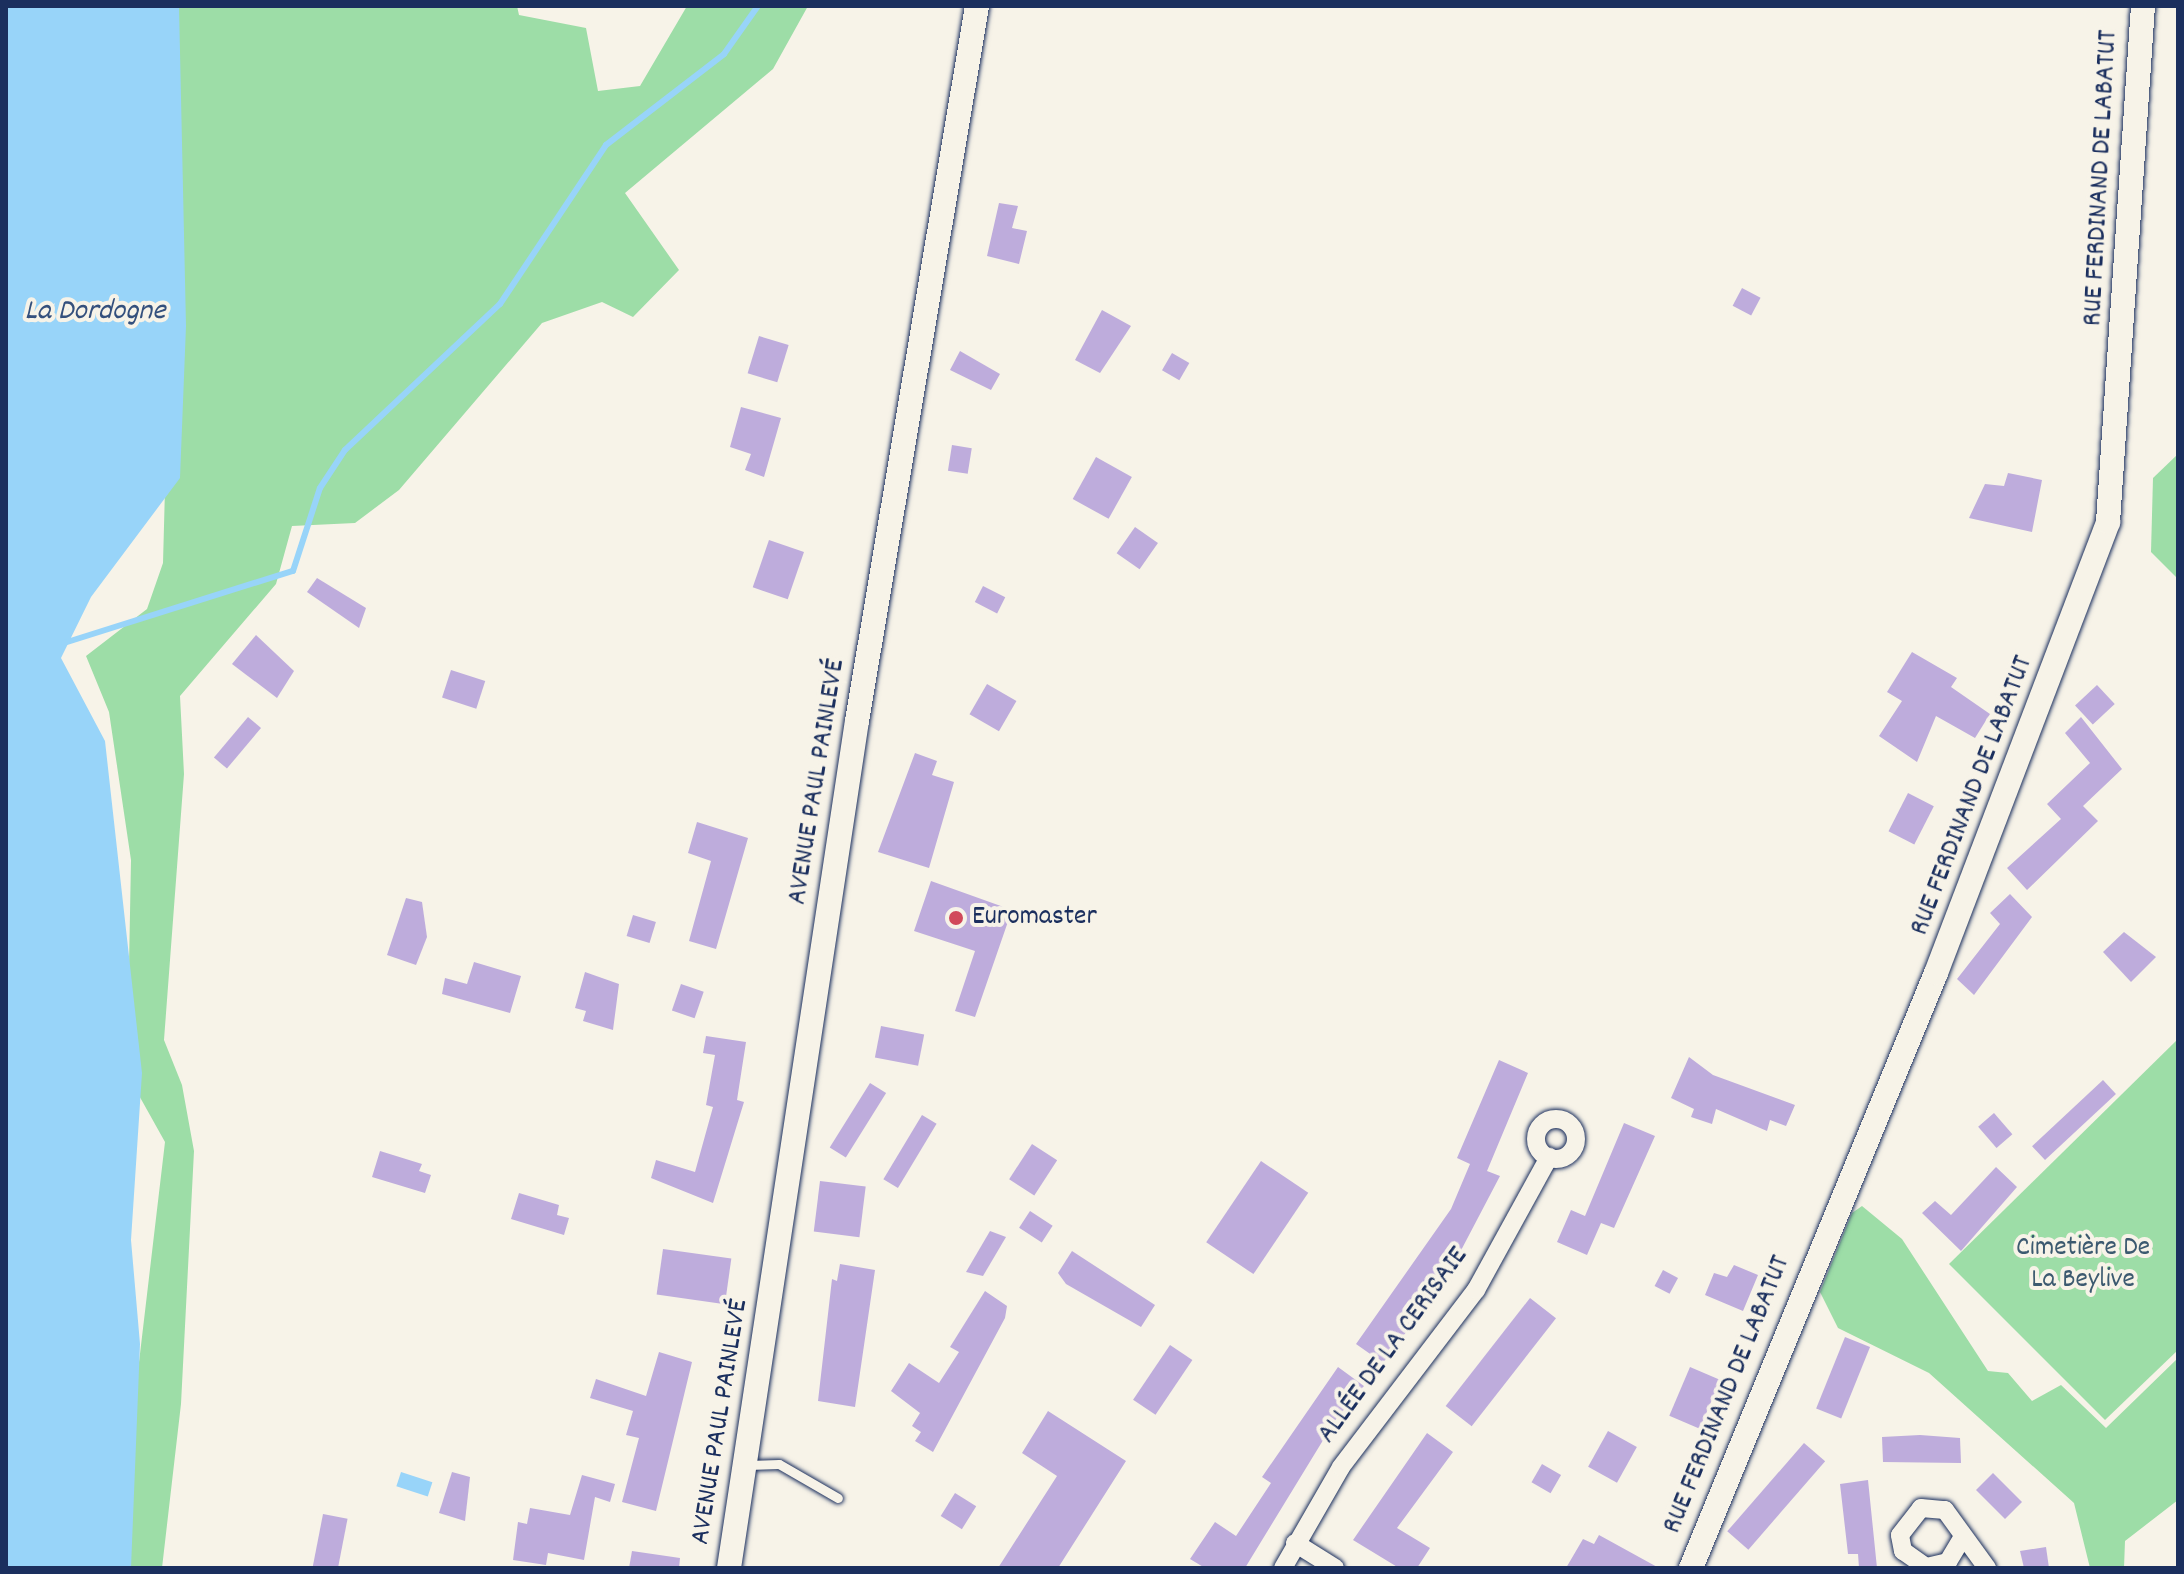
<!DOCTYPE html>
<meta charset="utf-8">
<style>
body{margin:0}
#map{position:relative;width:2184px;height:1574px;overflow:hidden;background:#f7f3e8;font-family:Dekko,sans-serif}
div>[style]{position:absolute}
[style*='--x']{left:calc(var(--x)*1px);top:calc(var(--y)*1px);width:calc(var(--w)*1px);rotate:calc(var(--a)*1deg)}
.green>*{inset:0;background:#9ddda7}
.water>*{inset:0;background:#98d4f9;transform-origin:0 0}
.stream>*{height:6px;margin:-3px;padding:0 3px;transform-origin:3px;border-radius:3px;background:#98d4f9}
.building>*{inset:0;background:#beacdc;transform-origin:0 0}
.roads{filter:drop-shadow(0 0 2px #1b2f5e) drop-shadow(0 0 2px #1b2f5e)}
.lane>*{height:9px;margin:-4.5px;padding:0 4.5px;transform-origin:4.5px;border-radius:4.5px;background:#f7f3e8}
.street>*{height:18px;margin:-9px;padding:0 9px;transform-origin:9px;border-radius:9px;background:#f7f3e8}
.street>.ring{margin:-9px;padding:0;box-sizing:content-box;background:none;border:18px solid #f7f3e8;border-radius:50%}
.secondary>*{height:24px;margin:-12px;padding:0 12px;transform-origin:12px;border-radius:12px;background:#f7f3e8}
.dots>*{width:22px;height:22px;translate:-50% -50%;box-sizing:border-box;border:4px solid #f7f3e8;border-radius:50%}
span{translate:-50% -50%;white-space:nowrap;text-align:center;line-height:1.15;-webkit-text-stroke:8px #f7f3e8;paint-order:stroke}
.street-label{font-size:28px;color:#1b2f5e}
.poi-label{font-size:28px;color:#1b2f5e}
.left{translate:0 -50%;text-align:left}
.park-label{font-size:28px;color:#3c5a70}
.water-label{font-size:30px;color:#34507d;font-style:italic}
.frame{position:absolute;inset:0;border:8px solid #1b2f5e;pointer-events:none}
</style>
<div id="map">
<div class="green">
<div style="clip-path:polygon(178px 6px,517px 6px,519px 15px,586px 28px,598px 91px,640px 86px,687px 6px,808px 6px,773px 69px,625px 193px,679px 270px,633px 317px,602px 302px,542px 323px,399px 490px,355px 523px,292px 526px,276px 584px,180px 696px,184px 774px,164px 1040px,182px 1085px,194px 1151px,181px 1404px,162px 1568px,132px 1568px,116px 1557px,165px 1142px,127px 1074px,131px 860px,109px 712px,86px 656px,147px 609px,163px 563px)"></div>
<div style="clip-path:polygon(2178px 454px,2178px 579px,2151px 552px,2153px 478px)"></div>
<div style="clip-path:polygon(2178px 1039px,2178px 1350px,2105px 1420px,1949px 1264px)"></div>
<div style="clip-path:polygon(1862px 1206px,1902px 1239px,1988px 1371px,2008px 1373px,2032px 1401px,2061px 1385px,2106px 1428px,2178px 1358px,2178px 1500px,2125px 1541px,2124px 1568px,2090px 1568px,2074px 1503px,1929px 1373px,1838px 1328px,1820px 1292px,1852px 1213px)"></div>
</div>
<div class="water">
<div style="clip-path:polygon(6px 6px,179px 6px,186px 326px,180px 478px,91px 597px,61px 658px,105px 741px,142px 1073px,131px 1240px,140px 1344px,131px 1568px,6px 1568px)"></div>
<div style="left:401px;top:1472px;width:33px;height:15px;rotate:18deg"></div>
</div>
<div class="stream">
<div style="--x:64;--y:643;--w:240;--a:-17.5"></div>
<div style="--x:293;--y:571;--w:87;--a:-72"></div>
<div style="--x:320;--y:488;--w:45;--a:-56.7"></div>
<div style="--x:345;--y:450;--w:213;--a:-43.3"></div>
<div style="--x:500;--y:304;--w:191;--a:-56.3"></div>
<div style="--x:606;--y:145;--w:149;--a:-37.6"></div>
<div style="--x:724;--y:54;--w:59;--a:-54.7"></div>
</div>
<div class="building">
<div style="clip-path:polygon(999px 203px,1018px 206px,1012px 228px,1027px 231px,1019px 264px,987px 256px)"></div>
<div style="left:1742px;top:288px;width:21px;height:20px;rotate:28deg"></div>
<div style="clip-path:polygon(1102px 310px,1131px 326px,1100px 373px,1075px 360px)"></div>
<div style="left:759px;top:336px;width:31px;height:39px;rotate:17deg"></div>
<div style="clip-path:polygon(960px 351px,1000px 374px,991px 390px,950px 370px)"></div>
<div style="left:1172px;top:353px;width:20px;height:20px;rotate:30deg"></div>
<div style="clip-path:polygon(741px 407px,781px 418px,764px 477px,745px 470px,751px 454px,730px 447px)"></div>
<div style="left:952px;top:445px;width:20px;height:26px;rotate:9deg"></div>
<div style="left:1096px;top:457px;width:41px;height:48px;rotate:29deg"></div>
<div style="clip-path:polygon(2008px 473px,2042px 480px,2032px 532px,1969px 518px,1985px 484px,2004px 486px)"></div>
<div style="left:1135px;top:527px;width:28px;height:32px;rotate:35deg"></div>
<div style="left:769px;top:540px;width:37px;height:50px;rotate:19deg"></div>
<div style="clip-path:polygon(317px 578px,366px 608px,359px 628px,307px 592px)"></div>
<div style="left:983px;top:586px;width:25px;height:18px;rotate:27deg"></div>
<div style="clip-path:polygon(256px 635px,294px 671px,277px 698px,232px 664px)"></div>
<div style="clip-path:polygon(1912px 652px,1957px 678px,1951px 687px,1990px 714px,1975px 738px,1936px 716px,1917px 762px,1879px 736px,1902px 701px,1887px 692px)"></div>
<div style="left:451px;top:670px;width:36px;height:29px;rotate:18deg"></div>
<div style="left:987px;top:684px;width:34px;height:35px;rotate:30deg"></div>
<div style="left:2097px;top:685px;width:26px;height:30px;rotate:47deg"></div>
<div style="left:248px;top:717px;width:17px;height:53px;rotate:40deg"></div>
<div style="clip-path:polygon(2081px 717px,2122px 769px,2083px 806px,2098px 821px,2027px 890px,2007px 868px,2061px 819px,2047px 804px,2090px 763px,2065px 733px)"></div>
<div style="clip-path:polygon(915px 753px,937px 761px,932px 775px,954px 782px,929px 868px,878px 852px)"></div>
<div style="left:1908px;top:793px;width:29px;height:43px;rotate:27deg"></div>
<div style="clip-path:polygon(697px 822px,748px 838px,716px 949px,689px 941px,711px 861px,688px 853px)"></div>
<div style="clip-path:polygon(931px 881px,1012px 910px,975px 1017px,955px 1011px,975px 951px,914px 931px)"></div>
<div style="clip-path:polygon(2010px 894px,2032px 917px,1974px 995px,1957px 979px,2000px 924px,1990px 913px)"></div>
<div style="clip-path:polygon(406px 898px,422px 902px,427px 937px,416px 965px,387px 955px)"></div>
<div style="left:633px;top:915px;width:24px;height:22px;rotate:17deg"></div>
<div style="clip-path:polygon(2124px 932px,2156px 957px,2131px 982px,2103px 952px)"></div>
<div style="clip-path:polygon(474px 962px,521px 976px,510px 1013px,442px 994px,445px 978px,467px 984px)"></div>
<div style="clip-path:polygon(585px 972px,619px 984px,613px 1030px,583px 1021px,586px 1011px,575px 1008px)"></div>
<div style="left:681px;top:984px;width:24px;height:28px;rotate:19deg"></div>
<div style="left:881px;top:1026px;width:44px;height:32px;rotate:11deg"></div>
<div style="clip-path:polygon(706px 1036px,746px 1042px,737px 1100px,744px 1102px,713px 1203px,651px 1178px,656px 1160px,695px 1172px,713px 1107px,706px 1105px,715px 1055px,703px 1053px)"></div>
<div style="clip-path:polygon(1689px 1057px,1713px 1075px,1795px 1105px,1786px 1126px,1770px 1120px,1767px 1131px,1716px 1109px,1712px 1124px,1691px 1117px,1694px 1109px,1671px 1098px)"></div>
<div style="clip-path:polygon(1499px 1060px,1528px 1073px,1487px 1171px,1500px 1176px,1446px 1279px,1383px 1363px,1356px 1344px,1451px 1209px,1470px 1164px,1457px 1158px)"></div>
<div style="left:2103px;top:1080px;width:19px;height:97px;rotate:47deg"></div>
<div style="left:870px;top:1083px;width:19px;height:76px;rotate:32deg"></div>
<div style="left:1994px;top:1113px;width:28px;height:21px;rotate:49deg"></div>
<div style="left:922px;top:1115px;width:17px;height:75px;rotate:31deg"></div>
<div style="clip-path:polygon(1624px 1123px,1655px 1136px,1614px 1228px,1601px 1223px,1587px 1255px,1557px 1242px,1571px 1210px,1585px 1216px)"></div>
<div style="left:1032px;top:1144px;width:30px;height:42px;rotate:33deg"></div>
<div style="clip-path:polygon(380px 1151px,422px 1164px,419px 1171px,431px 1175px,425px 1193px,372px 1177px)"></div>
<div style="left:1261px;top:1161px;width:57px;height:98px;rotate:34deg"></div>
<div style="clip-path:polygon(1996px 1167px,2017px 1187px,1961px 1251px,1922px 1213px,1935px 1201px,1951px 1215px)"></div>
<div style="left:820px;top:1181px;width:46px;height:51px;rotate:7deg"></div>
<div style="clip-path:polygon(519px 1193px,559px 1205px,557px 1215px,569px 1218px,564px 1235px,511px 1219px)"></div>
<div style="left:1030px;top:1211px;width:27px;height:20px;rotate:33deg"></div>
<div style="clip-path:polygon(990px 1231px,1006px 1237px,983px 1276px,966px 1272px)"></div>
<div style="left:663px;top:1249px;width:69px;height:46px;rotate:8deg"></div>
<div style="clip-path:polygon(1072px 1251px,1155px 1305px,1141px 1327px,1066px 1284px,1058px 1273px)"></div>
<div style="clip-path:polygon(840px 1264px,875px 1270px,855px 1407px,818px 1401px,832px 1279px,837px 1281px)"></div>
<div style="clip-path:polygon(1734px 1265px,1758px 1275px,1743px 1311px,1705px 1295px,1714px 1273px,1727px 1277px)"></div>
<div style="left:1663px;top:1270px;width:17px;height:18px;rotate:28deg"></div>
<div style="clip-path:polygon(985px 1291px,1007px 1306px,1005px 1318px,933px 1452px,915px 1441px,921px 1432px,912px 1426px,920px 1413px,891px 1391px,909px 1363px,939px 1383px,959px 1352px,950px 1347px)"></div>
<div style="left:1530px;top:1298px;width:33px;height:137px;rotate:38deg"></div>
<div style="left:1845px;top:1337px;width:27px;height:77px;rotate:22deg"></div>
<div style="left:1170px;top:1345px;width:27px;height:66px;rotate:34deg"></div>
<div style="clip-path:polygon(659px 1352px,692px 1362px,656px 1511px,622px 1502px,639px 1438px,626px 1435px,633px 1411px,590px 1398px,596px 1379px,646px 1396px)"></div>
<div style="clip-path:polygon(1338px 1367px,1364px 1386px,1336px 1419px,1245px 1568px,1205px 1568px,1190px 1559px,1215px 1522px,1236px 1536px,1271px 1483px,1262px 1477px)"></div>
<div style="left:1690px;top:1367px;width:33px;height:53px;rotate:23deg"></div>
<div style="clip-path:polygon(1048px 1411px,1126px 1461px,1058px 1568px,998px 1568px,1057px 1476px,1022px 1453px)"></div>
<div style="left:1608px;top:1431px;width:33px;height:41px;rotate:29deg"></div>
<div style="clip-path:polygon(1427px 1433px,1453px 1452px,1397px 1528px,1430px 1548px,1417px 1568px,1399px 1568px,1353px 1540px)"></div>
<div style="clip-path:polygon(1920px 1435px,1960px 1438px,1961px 1463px,1883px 1462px,1882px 1437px)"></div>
<div style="left:1804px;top:1443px;width:28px;height:117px;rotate:41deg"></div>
<div style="left:1542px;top:1464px;width:22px;height:21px;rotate:30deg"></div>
<div style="clip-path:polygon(452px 1472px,470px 1477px,465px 1521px,439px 1513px)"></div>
<div style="left:1993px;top:1473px;width:41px;height:24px;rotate:45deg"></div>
<div style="clip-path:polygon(582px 1475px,615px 1484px,610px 1502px,595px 1497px,584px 1560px,548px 1553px,546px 1565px,513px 1560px,518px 1522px,527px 1524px,530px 1508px,570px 1515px)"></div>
<div style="clip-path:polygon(1868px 1480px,1877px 1568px,1859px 1568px,1858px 1554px,1848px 1554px,1840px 1484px)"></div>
<div style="left:955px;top:1493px;width:25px;height:27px;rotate:32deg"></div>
<div style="left:323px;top:1514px;width:25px;height:55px;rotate:11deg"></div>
<div style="clip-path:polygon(1599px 1535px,1659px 1568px,1566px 1568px,1583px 1539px,1594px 1544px)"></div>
<div style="clip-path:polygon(2046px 1547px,2049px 1568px,2024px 1568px,2020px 1551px)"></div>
<div style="clip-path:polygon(632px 1551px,680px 1558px,679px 1568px,629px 1568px)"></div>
</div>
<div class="roads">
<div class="lane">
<div style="--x:748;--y:1465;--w:31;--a:-2"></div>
<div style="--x:779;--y:1464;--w:68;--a:30"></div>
</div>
<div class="street">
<div class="ring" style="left:1536px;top:1119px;width:22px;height:22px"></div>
<div style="--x:1961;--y:1540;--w:26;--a:121"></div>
<div style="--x:1948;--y:1562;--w:23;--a:167"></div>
<div style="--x:1926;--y:1567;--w:28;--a:-145"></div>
<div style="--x:1903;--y:1551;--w:16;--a:-101"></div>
<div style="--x:1900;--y:1535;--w:34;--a:-52"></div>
<div style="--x:1921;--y:1508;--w:24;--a:5"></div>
<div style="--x:1945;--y:1510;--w:72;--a:54.1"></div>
<div style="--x:1295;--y:1543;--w:47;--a:32"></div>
<div style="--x:1283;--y:1568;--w:116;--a:-60.1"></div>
<div style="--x:1341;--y:1467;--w:223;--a:-52.7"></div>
<div style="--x:1476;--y:1290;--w:152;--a:-61.2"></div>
</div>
<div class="secondary">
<div style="--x:729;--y:1568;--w:857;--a:-81.41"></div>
<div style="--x:857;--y:721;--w:725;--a:-80.47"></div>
<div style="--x:1691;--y:1568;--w:643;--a:-67.62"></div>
<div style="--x:1936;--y:973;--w:483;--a:-69.1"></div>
<div style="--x:2108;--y:522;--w:517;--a:-86.12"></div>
</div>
</div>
<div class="dots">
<div style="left:956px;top:918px;background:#d1495b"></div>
</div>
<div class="street-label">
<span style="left:2102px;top:178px;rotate:-87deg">RUE FERDINAND DE LABATUT</span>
<span style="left:818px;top:782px;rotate:-81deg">AVENUE PAUL PAINLEVÉ</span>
<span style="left:1973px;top:796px;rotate:-69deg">RUE FERDINAND DE LABATUT</span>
<span style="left:1394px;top:1346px;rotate:-54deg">ALLÉE DE LA CERISAIE</span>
<span style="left:1728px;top:1395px;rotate:-68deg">RUE FERDINAND DE LABATUT</span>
<span style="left:721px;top:1422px;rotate:-81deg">AVENUE PAUL PAINLEVÉ</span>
</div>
<div class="poi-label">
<span class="left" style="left:972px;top:918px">Euromaster</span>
</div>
<div class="park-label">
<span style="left:2083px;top:1265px">Cimetière De<br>La Beylive</span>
</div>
<div class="water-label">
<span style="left:95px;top:313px">La Dordogne</span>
</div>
<div class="frame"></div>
</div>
